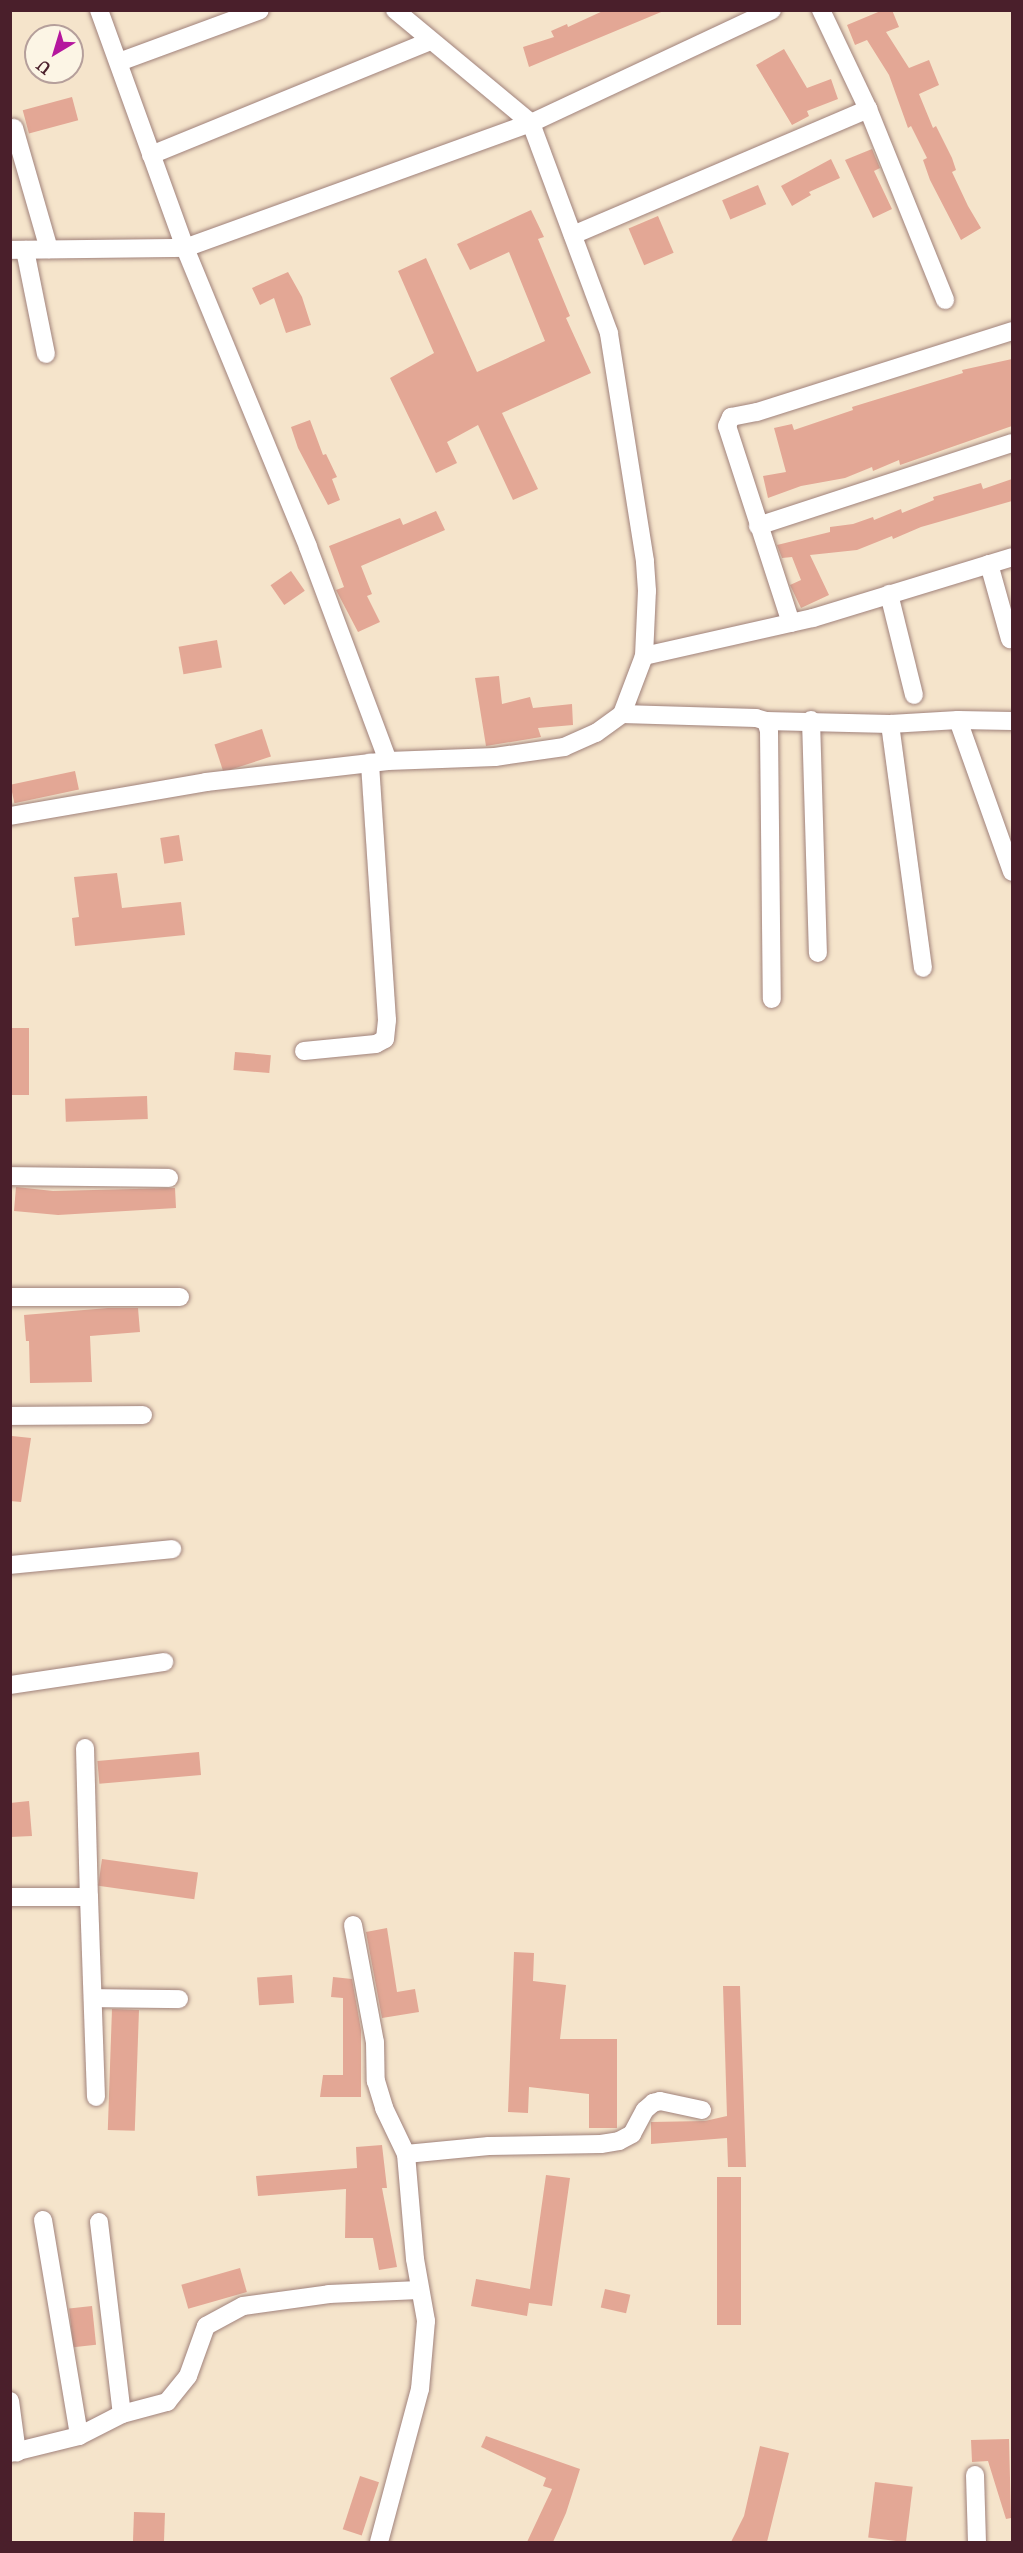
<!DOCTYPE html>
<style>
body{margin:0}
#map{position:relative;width:1023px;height:2553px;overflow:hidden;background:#f5e4cb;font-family:"IM FELL Great Primer",serif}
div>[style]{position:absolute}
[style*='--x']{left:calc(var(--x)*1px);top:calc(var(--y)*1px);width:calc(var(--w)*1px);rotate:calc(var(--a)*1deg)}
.building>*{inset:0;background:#e3a795;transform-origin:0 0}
.roads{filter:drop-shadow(0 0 2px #a0827b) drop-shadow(0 0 2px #a0827b)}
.minor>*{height:18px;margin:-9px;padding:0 9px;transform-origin:9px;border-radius:9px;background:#fff}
span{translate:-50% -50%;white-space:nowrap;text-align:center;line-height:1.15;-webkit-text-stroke:4.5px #fcf5e5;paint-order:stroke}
.frame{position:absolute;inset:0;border:12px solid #4a1f2b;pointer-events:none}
.north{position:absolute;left:24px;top:24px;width:60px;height:60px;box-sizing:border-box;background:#fcf5e5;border:2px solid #b59f9b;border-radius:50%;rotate:218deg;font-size:16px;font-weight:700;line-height:24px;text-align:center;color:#4a1f2b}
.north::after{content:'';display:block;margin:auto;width:21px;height:27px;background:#b5179e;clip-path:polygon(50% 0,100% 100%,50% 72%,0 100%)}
</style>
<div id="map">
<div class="building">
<div style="clip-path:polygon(605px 10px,666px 10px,529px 67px,523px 47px,554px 37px,551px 31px,567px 24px,568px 27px)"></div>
<div style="clip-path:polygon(883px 10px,892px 10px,899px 27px,886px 32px,909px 68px,929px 60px,939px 85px,919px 94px,933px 128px,936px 126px,952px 158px,956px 170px,952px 172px,968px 206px,981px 228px,961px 240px,930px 180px,923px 160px,927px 158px,911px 126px,908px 128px,889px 75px,867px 40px,855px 45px,847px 25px)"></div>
<div style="clip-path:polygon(784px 49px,807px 88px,831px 79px,838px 99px,807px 111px,809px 116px,792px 125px,756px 65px)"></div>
<div style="left:72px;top:97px;width:24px;height:51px;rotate:75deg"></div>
<div style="clip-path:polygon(872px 149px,880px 168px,874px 171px,892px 209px,873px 218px,845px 160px)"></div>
<div style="clip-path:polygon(831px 159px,840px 178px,809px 192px,811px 195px,792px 206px,781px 186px)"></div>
<div style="left:758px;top:185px;width:21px;height:39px;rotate:67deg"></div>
<div style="clip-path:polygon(531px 210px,544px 237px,538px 239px,570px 316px,566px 318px,591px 373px,502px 413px,538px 489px,513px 500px,478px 425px,447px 442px,457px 463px,436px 473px,390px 378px,434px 353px,398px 271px,426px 258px,477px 372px,545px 341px,509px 252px,470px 270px,457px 244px)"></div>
<div style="left:658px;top:216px;width:40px;height:32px;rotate:67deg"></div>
<div style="clip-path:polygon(288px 272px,302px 297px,311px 325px,286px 333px,274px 298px,260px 305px,252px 288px)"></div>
<div style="clip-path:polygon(1012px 359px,1012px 426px,900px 465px,899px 460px,873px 471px,872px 467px,845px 478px,801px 486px,768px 498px,763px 476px,786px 472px,774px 428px,792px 424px,794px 430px,853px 410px,852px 407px,963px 373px,962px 370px)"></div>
<div style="clip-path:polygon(310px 420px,323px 455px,326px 454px,337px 477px,332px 479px,340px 500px,328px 505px,298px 448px,291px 427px)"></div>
<div style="clip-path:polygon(1012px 479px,1012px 501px,921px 527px,893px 539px,892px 536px,857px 550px,810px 555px,829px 595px,801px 608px,790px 585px,801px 580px,792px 557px,782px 558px,777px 545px,830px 532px,830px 527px,853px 524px,873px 517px,874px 520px,901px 509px,902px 513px,934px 500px,933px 497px,981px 483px,983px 489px)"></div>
<div style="clip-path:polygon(436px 511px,445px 530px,361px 566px,372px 594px,367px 596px,380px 622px,358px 632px,336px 590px,344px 587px,329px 546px,400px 518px,403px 525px)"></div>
<div style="left:291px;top:571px;width:24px;height:25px;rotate:55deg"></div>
<div style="left:217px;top:640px;width:28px;height:39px;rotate:80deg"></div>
<div style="clip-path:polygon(499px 676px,502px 704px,530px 697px,533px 708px,572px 704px,573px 725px,538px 728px,541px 737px,486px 746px,475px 678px)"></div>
<div style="left:262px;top:729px;width:29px;height:50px;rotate:72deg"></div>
<div style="left:75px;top:771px;width:19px;height:66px;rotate:78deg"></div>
<div style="left:179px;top:835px;width:26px;height:19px;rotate:81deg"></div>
<div style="clip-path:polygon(117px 873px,122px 908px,181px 902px,185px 935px,75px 946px,72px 918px,79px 917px,74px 877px)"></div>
<div style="left:10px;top:1028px;width:19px;height:67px"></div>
<div style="left:235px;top:1052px;width:36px;height:18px;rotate:5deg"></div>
<div style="left:147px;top:1096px;width:23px;height:82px;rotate:88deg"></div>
<div style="clip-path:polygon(16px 1187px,53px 1191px,175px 1188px,176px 1208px,58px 1215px,14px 1211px)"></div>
<div style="clip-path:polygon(108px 1308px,138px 1308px,140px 1332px,90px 1336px,92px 1382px,30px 1383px,29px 1341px,26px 1341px,24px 1315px)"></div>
<div style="clip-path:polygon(12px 1436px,31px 1438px,21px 1502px,10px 1501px)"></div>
<div style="left:199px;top:1752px;width:23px;height:102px;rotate:85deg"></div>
<div style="clip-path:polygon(29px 1801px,32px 1836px,10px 1837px,10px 1803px)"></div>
<div style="left:102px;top:1859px;width:97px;height:27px;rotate:8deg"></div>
<div style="clip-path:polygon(387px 1928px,397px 1992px,415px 1989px,419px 2012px,382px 2018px,366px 1932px)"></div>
<div style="clip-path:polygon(514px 1952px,534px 1953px,533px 1981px,566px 1985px,560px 2039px,617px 2039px,617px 2128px,589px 2128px,589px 2094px,529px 2087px,528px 2113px,508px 2112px)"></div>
<div style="left:292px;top:1975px;width:28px;height:35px;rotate:86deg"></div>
<div style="clip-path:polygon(333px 1977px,352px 1979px,361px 2030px,361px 2097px,320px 2097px,323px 2075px,343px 2075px,343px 1998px,331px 1997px)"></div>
<div style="clip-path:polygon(723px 1986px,740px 1986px,746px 2167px,728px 2167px,727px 2138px,651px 2144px,651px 2122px,705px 2121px,727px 2116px)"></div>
<div style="left:112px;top:2009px;width:27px;height:121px;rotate:2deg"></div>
<div style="clip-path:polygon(382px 2145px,387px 2188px,382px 2188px,397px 2267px,379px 2270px,373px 2238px,345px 2238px,346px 2189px,258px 2196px,256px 2176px,357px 2168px,356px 2147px)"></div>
<div style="clip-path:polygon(546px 2175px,570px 2178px,552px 2306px,529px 2303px,527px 2316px,471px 2306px,476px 2279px,530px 2289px)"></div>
<div style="left:717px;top:2177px;width:24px;height:148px"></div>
<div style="left:240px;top:2268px;width:25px;height:61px;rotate:74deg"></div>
<div style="left:605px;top:2289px;width:26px;height:19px;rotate:13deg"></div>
<div style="left:92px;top:2306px;width:39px;height:23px;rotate:84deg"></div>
<div style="clip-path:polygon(486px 2436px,580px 2469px,566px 2513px,553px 2542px,527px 2542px,552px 2489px,543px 2486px,546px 2478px,481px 2447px)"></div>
<div style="clip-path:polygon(1009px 2439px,1011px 2518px,1006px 2519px,988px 2461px,972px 2462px,971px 2440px)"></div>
<div style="clip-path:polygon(760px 2446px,789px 2453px,767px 2542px,731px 2542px,744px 2516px)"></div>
<div style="left:360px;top:2476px;width:20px;height:56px;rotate:18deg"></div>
<div style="left:875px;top:2482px;width:38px;height:56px;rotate:7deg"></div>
<div style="left:134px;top:2512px;width:31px;height:30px;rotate:2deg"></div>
</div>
<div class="roads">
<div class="minor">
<div style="--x:99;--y:10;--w:253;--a:70.1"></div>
<div style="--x:185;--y:248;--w:323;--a:67.6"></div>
<div style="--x:308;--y:547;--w:228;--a:69.5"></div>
<div style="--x:119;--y:62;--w:150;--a:-20.2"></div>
<div style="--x:868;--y:109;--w:206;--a:68"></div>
<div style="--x:14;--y:128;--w:126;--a:73.9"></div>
<div style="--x:151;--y:155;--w:302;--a:-22.2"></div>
<div style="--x:573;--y:235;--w:321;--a:-23.1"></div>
<div style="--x:868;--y:109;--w:110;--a:-115.4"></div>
<div style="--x:10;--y:250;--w:175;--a:-0.7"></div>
<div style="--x:185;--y:248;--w:368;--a:-19.9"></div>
<div style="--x:531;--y:123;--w:266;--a:-25.1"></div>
<div style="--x:25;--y:250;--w:106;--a:78.6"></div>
<div style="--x:758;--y:526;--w:267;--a:-18.1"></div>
<div style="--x:989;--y:564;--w:78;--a:74.4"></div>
<div style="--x:889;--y:594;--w:104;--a:76.1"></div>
<div style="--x:791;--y:623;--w:207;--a:-108"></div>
<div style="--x:727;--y:426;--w:10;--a:-66"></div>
<div style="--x:731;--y:417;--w:26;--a:-11"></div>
<div style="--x:757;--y:412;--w:268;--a:-17.6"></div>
<div style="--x:644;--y:656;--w:173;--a:-12.7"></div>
<div style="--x:813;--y:618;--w:208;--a:-17"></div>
<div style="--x:622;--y:714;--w:134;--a:1.7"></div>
<div style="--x:756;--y:718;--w:10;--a:17"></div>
<div style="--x:766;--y:721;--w:10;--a:73"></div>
<div style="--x:769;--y:731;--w:268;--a:89.4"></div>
<div style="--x:811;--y:720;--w:233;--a:88.3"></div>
<div style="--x:958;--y:720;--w:161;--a:70.4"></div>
<div style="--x:766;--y:721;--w:124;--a:1.4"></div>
<div style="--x:890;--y:724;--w:68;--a:-3.4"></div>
<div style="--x:958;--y:720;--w:54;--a:1.1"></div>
<div style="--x:890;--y:724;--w:246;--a:82.3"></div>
<div style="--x:10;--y:816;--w:199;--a:-9.8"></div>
<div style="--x:206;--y:782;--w:183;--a:-6.6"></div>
<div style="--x:388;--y:761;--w:107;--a:-2.1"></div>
<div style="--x:495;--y:757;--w:70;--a:-8.2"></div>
<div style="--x:564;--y:747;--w:35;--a:-24"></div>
<div style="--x:596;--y:733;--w:32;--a:-36"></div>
<div style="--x:622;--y:714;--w:62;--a:-69.2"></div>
<div style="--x:644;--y:656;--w:65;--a:-87.4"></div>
<div style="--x:647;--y:591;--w:30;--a:-94"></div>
<div style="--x:645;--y:561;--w:231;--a:-99"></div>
<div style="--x:609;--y:333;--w:224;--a:-110.4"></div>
<div style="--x:531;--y:123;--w:177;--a:-140.3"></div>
<div style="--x:304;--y:1051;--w:72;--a:-5.6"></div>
<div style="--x:376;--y:1044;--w:10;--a:-29"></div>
<div style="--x:385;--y:1039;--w:19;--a:-84"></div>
<div style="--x:387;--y:1020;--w:258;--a:-93.8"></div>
<div style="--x:10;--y:1176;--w:159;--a:0.7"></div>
<div style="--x:10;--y:1297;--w:170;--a:0"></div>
<div style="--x:10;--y:1416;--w:133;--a:-0.4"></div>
<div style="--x:10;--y:1565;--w:163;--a:-5.6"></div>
<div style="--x:10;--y:1685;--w:156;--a:-8.5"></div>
<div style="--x:85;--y:1748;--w:149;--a:88.5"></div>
<div style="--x:10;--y:1897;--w:79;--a:0"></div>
<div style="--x:89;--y:1897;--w:200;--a:88"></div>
<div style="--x:353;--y:1925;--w:119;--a:79.4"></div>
<div style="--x:375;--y:2042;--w:39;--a:89"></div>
<div style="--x:376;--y:2081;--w:28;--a:73"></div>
<div style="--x:384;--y:2108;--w:51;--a:64.4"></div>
<div style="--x:406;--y:2154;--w:105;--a:85.1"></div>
<div style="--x:415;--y:2259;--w:63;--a:79.9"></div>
<div style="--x:426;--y:2321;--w:68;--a:95"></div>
<div style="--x:420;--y:2389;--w:158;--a:105"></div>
<div style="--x:93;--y:1998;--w:86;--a:0.7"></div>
<div style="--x:406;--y:2154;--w:83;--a:-5.5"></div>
<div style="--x:489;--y:2146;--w:112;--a:-1"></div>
<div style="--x:601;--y:2144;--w:18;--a:-9"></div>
<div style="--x:619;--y:2141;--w:15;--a:-28"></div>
<div style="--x:632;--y:2134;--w:27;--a:-62"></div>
<div style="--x:645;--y:2110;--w:11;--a:-41"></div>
<div style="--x:653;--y:2103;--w:7;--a:-16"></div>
<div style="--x:660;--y:2101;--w:43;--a:12.1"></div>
<div style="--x:43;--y:2220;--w:219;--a:80.5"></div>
<div style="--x:99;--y:2222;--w:193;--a:83.2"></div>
<div style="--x:10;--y:2401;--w:52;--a:82.3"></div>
<div style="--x:10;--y:2453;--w:71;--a:-13.8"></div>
<div style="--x:79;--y:2436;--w:48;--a:-27.1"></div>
<div style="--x:122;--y:2414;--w:47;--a:-14.9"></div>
<div style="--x:167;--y:2402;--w:33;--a:-51"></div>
<div style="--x:188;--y:2376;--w:53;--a:-70.2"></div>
<div style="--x:206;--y:2326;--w:42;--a:-28.4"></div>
<div style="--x:243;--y:2306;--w:87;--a:-7.9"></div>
<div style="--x:329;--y:2294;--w:90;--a:-2.5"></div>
<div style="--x:975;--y:2475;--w:67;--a:88.3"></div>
</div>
</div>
<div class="frame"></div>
<div class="north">U</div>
</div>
